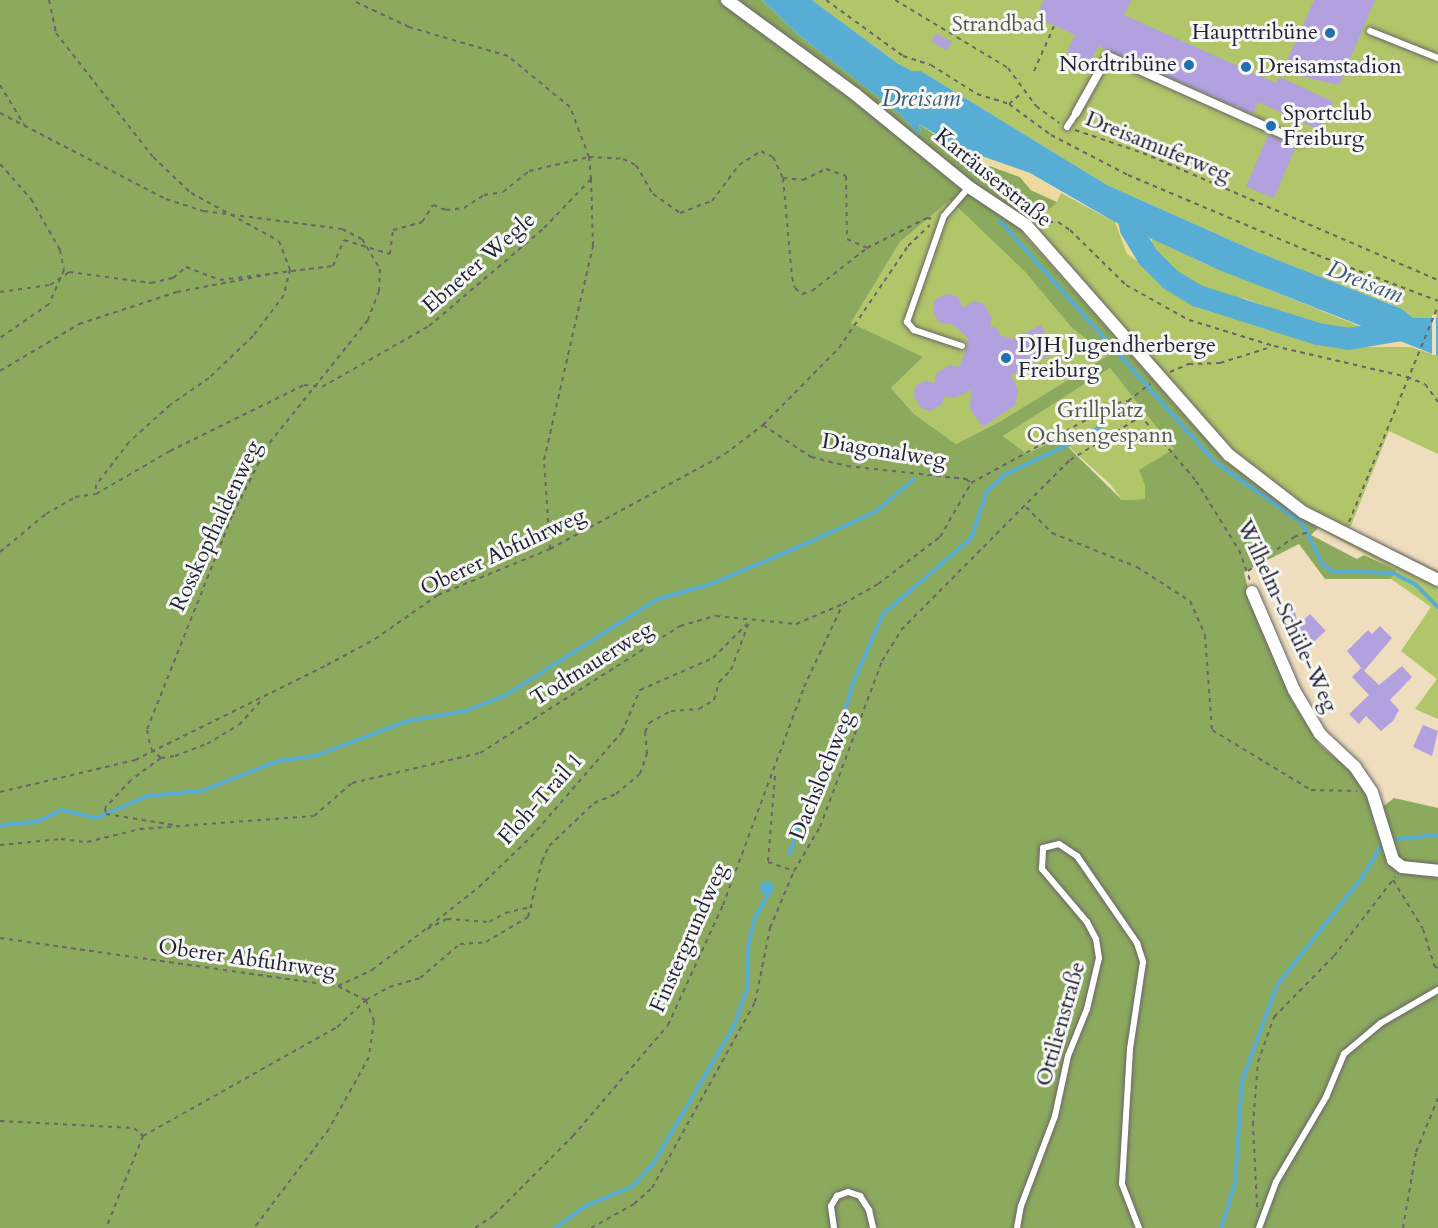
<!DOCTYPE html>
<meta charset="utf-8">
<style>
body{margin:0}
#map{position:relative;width:1438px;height:1228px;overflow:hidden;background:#efdebe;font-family:Cardo,serif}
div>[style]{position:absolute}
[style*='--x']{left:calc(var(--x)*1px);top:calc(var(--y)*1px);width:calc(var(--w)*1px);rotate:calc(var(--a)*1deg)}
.green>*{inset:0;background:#b1c569}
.forest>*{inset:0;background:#8caa5d}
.sand>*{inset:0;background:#eeda9e}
.water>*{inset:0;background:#58add4}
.round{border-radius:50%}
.pier>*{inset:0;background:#efdebe;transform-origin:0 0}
.stream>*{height:4px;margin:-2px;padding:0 2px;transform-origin:2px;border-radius:2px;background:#58add4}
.river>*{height:22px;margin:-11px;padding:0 11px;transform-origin:11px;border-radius:11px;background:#58add4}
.building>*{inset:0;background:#b3a1df;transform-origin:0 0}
.path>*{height:2px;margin-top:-1px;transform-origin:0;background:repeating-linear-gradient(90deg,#6a6469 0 4.5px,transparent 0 9px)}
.roads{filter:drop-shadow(0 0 2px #6a6469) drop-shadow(0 0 2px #6a6469)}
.service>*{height:6px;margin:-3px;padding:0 3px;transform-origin:3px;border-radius:3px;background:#fff}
.pedestrian>*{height:8px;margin:-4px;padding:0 4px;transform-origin:4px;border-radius:4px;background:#fff}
.minor>*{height:12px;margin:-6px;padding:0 6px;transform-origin:6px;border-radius:6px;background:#fff}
.dots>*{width:16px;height:16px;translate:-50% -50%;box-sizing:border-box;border:3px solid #f6f6f2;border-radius:50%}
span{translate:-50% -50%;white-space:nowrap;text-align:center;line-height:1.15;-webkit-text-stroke:6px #f6f6f2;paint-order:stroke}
.park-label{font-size:22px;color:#545b4b}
.poi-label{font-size:22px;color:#22223b}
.right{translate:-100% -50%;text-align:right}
.left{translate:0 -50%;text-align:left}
.street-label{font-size:22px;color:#22223b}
.water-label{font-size:24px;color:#385a78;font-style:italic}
</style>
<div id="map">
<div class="green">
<div style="clip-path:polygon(812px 0,1438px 0,1438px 318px,1413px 318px,1402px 309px,1255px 251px,1107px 185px,921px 71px,912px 71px,897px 63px)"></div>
<div style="clip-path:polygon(1061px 193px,1115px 222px,1128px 254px,1185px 295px,1299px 337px,1345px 347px,1411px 347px,1438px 356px,1438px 454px,1389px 431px,1350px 528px,1438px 571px,1438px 719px,1415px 709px,1437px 679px,1401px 651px,1431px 607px,1391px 579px,1395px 570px,1298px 517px,1225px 461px,1158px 386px,1022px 233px,1034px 225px)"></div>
<div style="clip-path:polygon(950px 200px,1025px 272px,1071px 327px,1107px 356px,999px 422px,956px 444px,914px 414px,891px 388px,922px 358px,851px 323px,900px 242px)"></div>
<div style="clip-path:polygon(1152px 237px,1201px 262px,1364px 328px,1360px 334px,1314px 324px,1246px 299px,1203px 291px,1169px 269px,1150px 251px)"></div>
<div style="clip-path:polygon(1110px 368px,1175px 449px,1145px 485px,1145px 499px,1122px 500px,1110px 484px,1059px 438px,1027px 454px,1003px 436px)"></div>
</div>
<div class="forest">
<div style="clip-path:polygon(evenodd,0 0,762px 0,800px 36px,900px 114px,918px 134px,921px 132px,919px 124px,971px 159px,1020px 177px,1031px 190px,1057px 202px,1022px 233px,1225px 461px,1318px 528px,1311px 535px,1357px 559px,1364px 555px,1396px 570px,1391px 579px,1325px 579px,1299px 544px,1244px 572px,1251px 601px,1291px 699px,1320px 745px,1353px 773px,1376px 812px,1394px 798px,1438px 808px,1438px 1228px,0 1228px,0 0,950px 200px,1025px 272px,1071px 327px,1107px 356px,999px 422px,956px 444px,914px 414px,891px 388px,923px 357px,851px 323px,900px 242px,950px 200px,0 0,1110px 368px,1174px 449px,1139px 470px,1145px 485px,1145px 499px,1122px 500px,1059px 438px,1027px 454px,1003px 436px,1110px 368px)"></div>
</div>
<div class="sand">
<div style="clip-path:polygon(959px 148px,1030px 173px,1061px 193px,1057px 202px,1031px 190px,1020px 177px,971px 159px)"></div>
<div style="clip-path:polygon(1115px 222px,1152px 237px,1150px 251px,1169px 269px,1203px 291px,1246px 299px,1314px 324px,1360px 333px,1364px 328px,1411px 347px,1345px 347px,1299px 337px,1185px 295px,1127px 254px)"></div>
</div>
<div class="water">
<div style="clip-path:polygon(762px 0,812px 0,897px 63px,912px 71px,921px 71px,1107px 185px,1255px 251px,1402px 309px,1413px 318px,1438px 318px,1438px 356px,1219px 270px,1115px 222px,1030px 173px,959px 148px,919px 124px,921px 132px,918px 134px,900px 114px,800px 36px)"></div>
<div class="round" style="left:760px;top:881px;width:14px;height:14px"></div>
</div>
<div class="pier">
<div style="left:1432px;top:315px;width:4px;height:40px"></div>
</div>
<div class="stream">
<div style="--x:1000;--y:221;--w:323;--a:48.3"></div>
<div style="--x:1215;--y:462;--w:106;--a:35"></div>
<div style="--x:1302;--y:523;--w:47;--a:63.4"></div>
<div style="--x:1323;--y:565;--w:11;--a:34"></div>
<div style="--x:1332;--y:571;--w:61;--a:1.9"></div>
<div style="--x:1393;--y:573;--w:25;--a:27"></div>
<div style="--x:1415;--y:584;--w:33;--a:45"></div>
<div style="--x:0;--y:825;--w:36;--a:-5"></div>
<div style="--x:36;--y:822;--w:29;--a:-25"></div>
<div style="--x:62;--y:810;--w:36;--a:13"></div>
<div style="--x:97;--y:818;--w:55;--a:-23.7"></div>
<div style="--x:147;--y:796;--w:54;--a:-5.3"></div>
<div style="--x:201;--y:791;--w:83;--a:-21.3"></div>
<div style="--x:278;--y:761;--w:37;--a:-8"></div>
<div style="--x:315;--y:756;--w:98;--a:-20.8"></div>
<div style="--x:407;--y:721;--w:59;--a:-9.8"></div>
<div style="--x:465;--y:711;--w:44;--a:-21.3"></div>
<div style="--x:506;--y:695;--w:179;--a:-32.4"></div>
<div style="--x:657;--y:599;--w:56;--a:-15.5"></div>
<div style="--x:711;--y:584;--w:112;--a:-23.1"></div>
<div style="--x:814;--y:540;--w:67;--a:-24.7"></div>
<div style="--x:875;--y:512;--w:51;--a:-40.2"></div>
<div style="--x:1396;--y:839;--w:42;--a:-5.4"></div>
<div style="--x:789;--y:854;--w:61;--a:-69.8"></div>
<div style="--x:810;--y:797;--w:43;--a:-60.4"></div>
<div style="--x:831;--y:760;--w:80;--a:-74.1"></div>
<div style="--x:853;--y:683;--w:75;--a:-66.5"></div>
<div style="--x:883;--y:614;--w:116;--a:-40.8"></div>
<div style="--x:971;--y:538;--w:50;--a:-71.2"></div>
<div style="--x:987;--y:491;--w:23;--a:-43"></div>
<div style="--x:1004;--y:475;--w:82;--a:-25.3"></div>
<div style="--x:1078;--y:440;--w:27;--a:-31"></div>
<div style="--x:1101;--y:426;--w:7;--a:-82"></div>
<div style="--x:1102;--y:419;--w:19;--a:-25"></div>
<div style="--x:555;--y:1228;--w:37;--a:-36"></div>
<div style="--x:585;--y:1206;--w:52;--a:-22.6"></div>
<div style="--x:633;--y:1186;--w:30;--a:-48"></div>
<div style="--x:653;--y:1164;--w:160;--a:-59.6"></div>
<div style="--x:734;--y:1026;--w:40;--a:-71.1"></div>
<div style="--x:747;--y:988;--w:40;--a:-88.6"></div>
<div style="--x:748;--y:948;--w:30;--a:-78"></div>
<div style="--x:754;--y:919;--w:34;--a:-60"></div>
<div style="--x:1221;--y:1228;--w:47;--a:-72.7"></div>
<div style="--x:1235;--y:1183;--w:102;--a:-86.1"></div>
<div style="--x:1242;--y:1081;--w:102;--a:-70"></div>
<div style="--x:1277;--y:985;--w:139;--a:-51.7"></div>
<div style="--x:1363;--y:876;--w:35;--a:-59"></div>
</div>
<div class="river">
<div style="--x:1126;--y:209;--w:21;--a:76"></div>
<div style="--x:1131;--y:229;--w:33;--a:59"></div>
<div style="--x:1148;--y:257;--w:33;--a:45"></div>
<div style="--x:1171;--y:280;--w:31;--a:31"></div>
<div style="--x:1198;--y:296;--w:126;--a:17.6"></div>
<div style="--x:1318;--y:334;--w:30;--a:9"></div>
<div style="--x:1348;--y:339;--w:61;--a:-9.5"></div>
</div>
<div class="building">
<div style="clip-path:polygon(1044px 0,1131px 0,1124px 15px,1276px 83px,1279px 77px,1334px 102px,1321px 131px,1258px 102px,1253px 114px,1098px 46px,1089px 65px,1066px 54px,1075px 35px,1036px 17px)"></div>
<div style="clip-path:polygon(1314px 0,1375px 0,1339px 85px,1282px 72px)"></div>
<div style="left:936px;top:33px;width:18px;height:10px;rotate:29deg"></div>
<div style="left:1268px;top:135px;width:30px;height:56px;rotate:23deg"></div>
<div style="clip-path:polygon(948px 294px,958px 297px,963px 308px,974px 301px,984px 304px,991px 317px,990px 326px,997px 328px,1000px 335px,1013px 339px,1041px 325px,1055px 353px,1011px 375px,1018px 390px,1015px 405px,983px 427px,970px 409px,971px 390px,954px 398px,944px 396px,942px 404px,930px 411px,921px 408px,914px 396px,915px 386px,925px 381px,935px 383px,935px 374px,950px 365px,959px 367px,967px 347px,968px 338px,954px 325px,938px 322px,933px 310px,935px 299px)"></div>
<div style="left:1292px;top:601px;width:23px;height:16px;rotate:75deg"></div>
<div style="left:1310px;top:614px;width:23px;height:18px;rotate:47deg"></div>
<div style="clip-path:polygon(1380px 626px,1392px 638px,1364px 671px,1347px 651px,1368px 630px,1372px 634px)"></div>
<div style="clip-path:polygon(1402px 666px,1412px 677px,1390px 700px,1399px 710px,1393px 721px,1381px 731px,1366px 716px,1359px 724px,1349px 714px,1369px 695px,1352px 677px,1361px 668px,1379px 685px)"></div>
<div style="clip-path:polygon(1423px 725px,1438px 731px,1432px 756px,1413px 747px)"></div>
</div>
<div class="path">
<div style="--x:49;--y:0;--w:34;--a:78"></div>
<div style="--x:56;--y:33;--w:157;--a:52"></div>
<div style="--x:153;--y:157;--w:52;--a:43.5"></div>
<div style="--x:191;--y:193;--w:100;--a:28.6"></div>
<div style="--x:279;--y:241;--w:30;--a:69"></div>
<div style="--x:290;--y:269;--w:27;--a:103"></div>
<div style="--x:284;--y:295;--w:51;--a:127.1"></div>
<div style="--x:253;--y:336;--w:61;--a:136.3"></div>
<div style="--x:209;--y:378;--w:47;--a:145.3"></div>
<div style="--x:170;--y:405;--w:55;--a:137.9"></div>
<div style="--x:129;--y:442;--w:54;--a:127.5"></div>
<div style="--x:96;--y:485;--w:8;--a:90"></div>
<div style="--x:826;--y:0;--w:95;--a:36"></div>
<div style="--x:903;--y:56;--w:29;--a:18"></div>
<div style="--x:931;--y:65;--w:54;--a:32.2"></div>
<div style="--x:977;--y:94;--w:34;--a:17"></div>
<div style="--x:1009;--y:104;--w:52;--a:36.4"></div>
<div style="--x:1051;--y:135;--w:87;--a:27.5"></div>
<div style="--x:1128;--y:175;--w:205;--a:22.9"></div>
<div style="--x:1317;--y:255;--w:129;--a:20.8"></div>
<div style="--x:895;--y:0;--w:132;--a:31"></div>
<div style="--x:1008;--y:68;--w:47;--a:53.6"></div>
<div style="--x:1036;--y:106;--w:29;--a:36"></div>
<div style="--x:1034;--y:71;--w:49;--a:-66"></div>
<div style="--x:0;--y:85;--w:48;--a:58.6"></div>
<div style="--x:1009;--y:104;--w:18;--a:-41"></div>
<div style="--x:0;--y:113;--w:187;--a:27.4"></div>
<div style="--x:166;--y:199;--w:40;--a:18"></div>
<div style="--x:204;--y:211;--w:139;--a:7.4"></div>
<div style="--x:342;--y:229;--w:22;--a:27"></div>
<div style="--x:362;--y:239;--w:35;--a:59"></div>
<div style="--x:380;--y:269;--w:22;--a:93"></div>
<div style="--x:379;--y:291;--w:31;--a:111"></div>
<div style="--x:368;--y:320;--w:161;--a:128.7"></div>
<div style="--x:267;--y:446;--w:78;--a:116.6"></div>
<div style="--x:232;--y:516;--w:230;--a:111.7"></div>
<div style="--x:147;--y:730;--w:19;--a:78"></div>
<div style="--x:151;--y:749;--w:13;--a:42"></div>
<div style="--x:161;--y:758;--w:14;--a:-8"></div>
<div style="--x:175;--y:756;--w:34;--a:-21"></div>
<div style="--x:207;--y:744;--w:37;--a:-31"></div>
<div style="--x:239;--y:725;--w:36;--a:-48"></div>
<div style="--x:1075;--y:130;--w:72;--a:18.7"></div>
<div style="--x:1143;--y:153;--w:321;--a:23.3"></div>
<div style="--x:0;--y:164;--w:47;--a:48.5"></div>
<div style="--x:31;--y:199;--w:59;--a:60.4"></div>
<div style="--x:60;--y:250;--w:20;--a:79"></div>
<div style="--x:64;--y:270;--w:37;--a:114"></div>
<div style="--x:49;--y:304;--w:60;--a:145.2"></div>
<div style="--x:783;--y:178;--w:99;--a:84.8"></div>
<div style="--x:792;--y:277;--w:11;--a:75"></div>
<div style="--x:795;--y:288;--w:9;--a:41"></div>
<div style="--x:802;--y:294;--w:10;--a:-17"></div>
<div style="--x:812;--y:291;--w:70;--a:-38"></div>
<div style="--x:1040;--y:222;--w:18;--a:0"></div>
<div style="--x:1058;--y:222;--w:14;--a:34"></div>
<div style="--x:1070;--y:230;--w:78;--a:44.5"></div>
<div style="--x:1126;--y:285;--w:72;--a:29.1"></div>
<div style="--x:1189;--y:320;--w:89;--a:17"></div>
<div style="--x:1274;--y:346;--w:137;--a:13.1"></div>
<div style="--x:1407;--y:377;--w:19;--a:21"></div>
<div style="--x:1425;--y:384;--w:22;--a:54"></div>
<div style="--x:0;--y:292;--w:50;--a:-8"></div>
<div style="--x:50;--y:285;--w:23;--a:-34"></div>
<div style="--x:69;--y:272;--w:83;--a:7.6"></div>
<div style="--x:151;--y:283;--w:23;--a:-13"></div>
<div style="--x:173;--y:278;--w:17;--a:-40"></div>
<div style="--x:186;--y:267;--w:36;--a:21"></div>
<div style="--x:220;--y:280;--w:114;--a:-7.1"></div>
<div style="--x:333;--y:266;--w:28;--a:-67"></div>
<div style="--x:344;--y:240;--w:48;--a:16.9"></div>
<div style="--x:390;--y:254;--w:24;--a:-83"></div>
<div style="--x:393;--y:230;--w:30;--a:-15"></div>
<div style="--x:422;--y:222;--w:20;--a:-57"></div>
<div style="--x:433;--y:205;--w:14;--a:21"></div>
<div style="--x:446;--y:210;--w:18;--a:-6"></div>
<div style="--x:464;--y:208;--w:24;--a:-33"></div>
<div style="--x:484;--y:195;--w:19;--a:-9"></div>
<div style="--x:503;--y:192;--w:33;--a:-39"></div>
<div style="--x:529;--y:171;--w:62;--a:-13.1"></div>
<div style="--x:589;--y:157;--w:34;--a:3"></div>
<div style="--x:623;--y:159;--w:14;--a:25"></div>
<div style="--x:636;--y:165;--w:34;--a:60"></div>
<div style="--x:653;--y:194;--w:33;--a:35"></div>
<div style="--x:680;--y:213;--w:34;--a:-21"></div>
<div style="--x:712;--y:201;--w:45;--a:-53.1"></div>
<div style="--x:739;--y:165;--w:26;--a:-32"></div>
<div style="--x:761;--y:151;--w:13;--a:27"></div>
<div style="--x:773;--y:157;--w:23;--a:65"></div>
<div style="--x:783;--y:178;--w:20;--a:6"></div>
<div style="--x:803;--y:180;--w:25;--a:-26"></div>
<div style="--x:826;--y:169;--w:21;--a:19"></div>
<div style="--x:846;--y:176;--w:63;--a:89.1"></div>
<div style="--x:847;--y:239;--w:22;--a:24"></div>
<div style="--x:867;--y:248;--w:67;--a:-26.6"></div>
<div style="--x:927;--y:218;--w:7;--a:8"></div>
<div style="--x:0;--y:371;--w:92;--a:-30.7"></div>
<div style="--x:79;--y:324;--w:103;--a:-18.1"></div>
<div style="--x:177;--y:292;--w:102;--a:-10.8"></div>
<div style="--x:1170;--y:372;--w:21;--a:-23"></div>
<div style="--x:1189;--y:364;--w:31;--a:-2"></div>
<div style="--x:1220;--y:363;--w:53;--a:-17.4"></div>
<div style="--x:1128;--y:401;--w:28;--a:-38"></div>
<div style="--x:763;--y:425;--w:58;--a:33.7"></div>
<div style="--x:811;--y:457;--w:37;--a:14"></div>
<div style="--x:847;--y:466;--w:120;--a:6.2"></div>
<div style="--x:966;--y:479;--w:6;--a:39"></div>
<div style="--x:1026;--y:507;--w:37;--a:45"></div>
<div style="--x:1052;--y:533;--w:92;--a:21.8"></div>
<div style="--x:1137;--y:567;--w:63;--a:32.7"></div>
<div style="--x:1190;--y:601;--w:37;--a:66"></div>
<div style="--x:1205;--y:635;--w:95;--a:85.8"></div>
<div style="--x:1212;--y:730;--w:116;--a:31.2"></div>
<div style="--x:1311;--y:790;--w:46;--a:1.2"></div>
<div style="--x:1349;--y:522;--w:234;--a:-67.6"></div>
<div style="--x:550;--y:549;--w:89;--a:-93.9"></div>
<div style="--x:544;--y:460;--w:220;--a:-77.1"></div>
<div style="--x:593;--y:246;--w:67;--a:-91.7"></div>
<div style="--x:0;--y:552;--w:60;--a:-39.6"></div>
<div style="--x:46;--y:514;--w:34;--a:-30"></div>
<div style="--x:75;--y:497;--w:21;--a:-8"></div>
<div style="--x:96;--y:494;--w:86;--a:-30.2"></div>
<div style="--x:170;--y:451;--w:149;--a:-26.2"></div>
<div style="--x:304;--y:385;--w:18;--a:6"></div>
<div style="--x:322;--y:387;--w:123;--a:-29.7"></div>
<div style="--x:429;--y:326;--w:151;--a:-40.4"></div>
<div style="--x:544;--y:228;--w:68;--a:-46.2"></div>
<div style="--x:591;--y:179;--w:22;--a:-95"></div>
<div style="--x:589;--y:157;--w:53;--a:-110.8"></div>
<div style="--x:570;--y:107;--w:80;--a:-140.6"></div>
<div style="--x:508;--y:56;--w:103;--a:-163.7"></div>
<div style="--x:409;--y:27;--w:63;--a:-154.7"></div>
<div style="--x:1248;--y:571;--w:57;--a:-36.5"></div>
<div style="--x:1294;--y:537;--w:18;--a:-19"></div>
<div style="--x:161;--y:758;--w:37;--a:144"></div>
<div style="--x:131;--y:780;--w:38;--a:133"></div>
<div style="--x:105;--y:808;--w:6;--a:81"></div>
<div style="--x:106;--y:814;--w:69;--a:9.2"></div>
<div style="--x:775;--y:776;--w:86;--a:94.7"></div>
<div style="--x:768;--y:862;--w:28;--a:19"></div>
<div style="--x:0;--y:792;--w:139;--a:-13.3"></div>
<div style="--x:135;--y:760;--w:214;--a:-26.3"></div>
<div style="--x:327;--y:665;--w:55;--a:-28.4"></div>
<div style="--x:375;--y:639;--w:77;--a:-34.9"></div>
<div style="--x:438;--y:595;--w:121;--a:-22.3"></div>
<div style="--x:550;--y:549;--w:199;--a:-28.5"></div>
<div style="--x:725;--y:454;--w:48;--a:-37.3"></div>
<div style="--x:763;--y:425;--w:108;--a:-45.4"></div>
<div style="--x:839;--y:348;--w:123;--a:-55.9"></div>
<div style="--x:908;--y:246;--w:30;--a:-44"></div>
<div style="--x:0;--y:845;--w:61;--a:-5.6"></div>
<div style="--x:61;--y:839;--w:26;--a:7"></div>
<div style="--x:87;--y:842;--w:55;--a:-13.8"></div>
<div style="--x:140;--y:829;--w:174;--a:-4.3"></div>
<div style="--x:314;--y:816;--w:50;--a:-41"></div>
<div style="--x:352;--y:783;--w:131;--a:-13.2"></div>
<div style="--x:480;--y:753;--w:237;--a:-32.4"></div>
<div style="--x:680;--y:626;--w:37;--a:-16"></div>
<div style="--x:716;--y:616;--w:80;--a:5.7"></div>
<div style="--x:796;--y:624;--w:51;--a:-23.1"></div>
<div style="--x:843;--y:604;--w:40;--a:-29.7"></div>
<div style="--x:878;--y:584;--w:78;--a:-37.2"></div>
<div style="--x:940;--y:537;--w:62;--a:-60.1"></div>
<div style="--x:971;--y:483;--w:166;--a:-28.7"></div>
<div style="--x:1117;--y:403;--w:11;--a:-10"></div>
<div style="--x:1128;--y:401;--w:105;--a:49.6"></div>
<div style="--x:1196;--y:481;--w:81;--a:58.1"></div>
<div style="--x:1239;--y:550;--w:33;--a:70"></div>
<div style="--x:1393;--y:880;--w:57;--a:58.5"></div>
<div style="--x:1423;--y:929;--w:39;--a:73"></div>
<div style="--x:1434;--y:966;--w:4;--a:27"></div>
<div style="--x:427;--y:929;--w:22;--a:-27"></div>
<div style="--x:447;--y:919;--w:42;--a:4.1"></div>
<div style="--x:489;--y:922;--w:18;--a:-29"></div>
<div style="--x:505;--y:913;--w:28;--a:-13"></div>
<div style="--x:0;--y:938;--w:341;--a:8.1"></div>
<div style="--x:338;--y:986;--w:31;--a:27"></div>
<div style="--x:366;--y:1000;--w:22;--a:69"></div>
<div style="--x:374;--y:1021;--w:36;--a:98"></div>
<div style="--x:369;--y:1057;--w:82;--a:119.1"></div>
<div style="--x:329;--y:1129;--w:124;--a:127.1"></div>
<div style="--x:338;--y:986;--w:38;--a:-25"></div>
<div style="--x:372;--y:970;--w:63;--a:-37.2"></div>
<div style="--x:422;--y:932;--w:73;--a:-38.3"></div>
<div style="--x:479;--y:887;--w:72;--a:-43.9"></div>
<div style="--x:531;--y:837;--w:139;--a:-49.1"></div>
<div style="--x:622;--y:732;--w:46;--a:-66.8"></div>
<div style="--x:640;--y:690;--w:80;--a:-23.7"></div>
<div style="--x:713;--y:658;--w:48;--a:-45"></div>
<div style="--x:0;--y:1121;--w:134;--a:3"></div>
<div style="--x:134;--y:1128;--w:12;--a:42"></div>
<div style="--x:143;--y:1136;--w:99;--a:111.9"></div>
<div style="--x:143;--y:1136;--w:223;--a:-29.3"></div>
<div style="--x:337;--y:1027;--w:40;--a:-43"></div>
<div style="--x:366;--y:1000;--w:26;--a:-29"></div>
<div style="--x:389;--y:987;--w:32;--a:-16"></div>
<div style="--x:420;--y:978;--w:52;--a:-40.4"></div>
<div style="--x:460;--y:944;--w:26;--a:-4"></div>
<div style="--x:486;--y:942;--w:49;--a:-30.8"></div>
<div style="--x:528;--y:917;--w:58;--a:-76"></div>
<div style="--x:542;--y:861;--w:17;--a:-65"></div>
<div style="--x:549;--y:846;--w:62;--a:-43.7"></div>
<div style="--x:594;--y:803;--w:24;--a:-22"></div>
<div style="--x:616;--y:794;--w:31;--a:-40"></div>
<div style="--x:640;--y:774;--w:21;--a:-71"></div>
<div style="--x:647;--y:754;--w:22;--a:-95"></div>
<div style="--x:645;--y:732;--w:10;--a:-66"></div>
<div style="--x:649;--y:723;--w:25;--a:-29"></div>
<div style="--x:671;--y:711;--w:28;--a:-4"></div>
<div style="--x:699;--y:709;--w:17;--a:-31"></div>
<div style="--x:714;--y:700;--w:19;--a:-74"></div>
<div style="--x:719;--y:682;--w:17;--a:-45"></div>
<div style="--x:731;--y:670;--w:51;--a:-69.4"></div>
<div style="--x:1257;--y:1207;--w:82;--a:-92.8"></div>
<div style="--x:1253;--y:1125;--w:63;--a:-85.5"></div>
<div style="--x:1258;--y:1062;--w:48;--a:-70.4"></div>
<div style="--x:1274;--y:1017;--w:86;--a:-45.5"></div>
<div style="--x:1334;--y:956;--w:100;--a:-52.3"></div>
<div style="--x:475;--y:1228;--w:23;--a:-34"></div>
<div style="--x:494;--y:1215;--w:112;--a:-45"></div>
<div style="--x:573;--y:1136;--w:146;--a:-49.4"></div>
<div style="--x:668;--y:1025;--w:132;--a:-65.4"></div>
<div style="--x:723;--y:905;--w:233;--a:-69.6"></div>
<div style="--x:804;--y:687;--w:89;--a:-64.9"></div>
<div style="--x:591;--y:1228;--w:49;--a:-29.2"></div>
<div style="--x:634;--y:1204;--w:24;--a:-42"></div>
<div style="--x:652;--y:1188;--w:213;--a:-61"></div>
<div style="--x:755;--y:1002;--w:76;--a:-78.5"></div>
<div style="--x:770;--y:928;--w:62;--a:-67.2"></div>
<div style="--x:794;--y:871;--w:51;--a:-59.4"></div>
<div style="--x:820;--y:827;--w:177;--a:-69.5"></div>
<div style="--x:882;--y:661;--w:36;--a:-58"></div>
<div style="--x:901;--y:630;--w:240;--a:-45.2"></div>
<div style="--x:1070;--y:460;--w:82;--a:-31.6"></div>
<div style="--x:1403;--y:1228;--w:77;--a:-80.3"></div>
<div style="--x:1416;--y:1152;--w:58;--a:-67.8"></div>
</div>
<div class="roads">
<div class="service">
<div style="--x:1370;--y:31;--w:73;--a:21.7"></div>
<div style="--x:1067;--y:127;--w:17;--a:-57"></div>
<div style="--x:962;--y:346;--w:51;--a:-161.6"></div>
<div style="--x:914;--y:330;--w:11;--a:-131"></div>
<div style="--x:907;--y:322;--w:112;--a:-70.8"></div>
<div style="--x:944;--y:216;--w:38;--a:-49"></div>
<div style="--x:834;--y:1228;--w:22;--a:-98"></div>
<div style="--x:831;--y:1206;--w:12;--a:-59"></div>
<div style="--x:837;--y:1196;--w:12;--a:-20"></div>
<div style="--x:848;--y:1192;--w:13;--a:18"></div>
<div style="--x:860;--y:1196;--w:17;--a:57"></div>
<div style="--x:869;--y:1210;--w:18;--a:77"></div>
<div style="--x:1017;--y:1228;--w:22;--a:-80"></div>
<div style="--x:1021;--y:1206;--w:96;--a:-69.3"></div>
<div style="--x:1055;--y:1116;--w:61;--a:-77.8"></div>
<div style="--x:1068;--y:1056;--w:51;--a:-68"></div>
<div style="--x:1087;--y:1009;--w:52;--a:-76.8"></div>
<div style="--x:1099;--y:958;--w:19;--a:-99"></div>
<div style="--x:1096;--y:939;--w:19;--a:-118"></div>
<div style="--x:1087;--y:922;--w:70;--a:-130.3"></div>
<div style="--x:1042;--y:869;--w:21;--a:-87"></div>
<div style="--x:1043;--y:848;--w:16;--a:-14"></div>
<div style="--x:1059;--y:844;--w:22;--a:34"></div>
<div style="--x:1077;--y:856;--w:106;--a:55.4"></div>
<div style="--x:1137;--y:943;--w:20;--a:72"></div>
<div style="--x:1143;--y:962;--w:88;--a:98.5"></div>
<div style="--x:1130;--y:1049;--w:135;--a:93.4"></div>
<div style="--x:1122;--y:1184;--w:47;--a:68.9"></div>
<div style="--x:1259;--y:1228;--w:49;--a:-69.7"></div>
<div style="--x:1276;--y:1182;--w:99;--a:-59.5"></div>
<div style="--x:1326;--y:1097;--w:47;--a:-67.3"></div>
<div style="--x:1344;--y:1054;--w:48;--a:-40"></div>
<div style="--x:1381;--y:1023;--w:66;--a:-30.1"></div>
</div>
<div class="pedestrian">
<div style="--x:1076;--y:113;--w:65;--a:-60.7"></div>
<div style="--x:1108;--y:56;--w:210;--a:24.1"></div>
</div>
<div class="minor">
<div style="--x:727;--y:0;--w:159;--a:36.3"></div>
<div style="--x:855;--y:94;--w:147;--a:39.2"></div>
<div style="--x:969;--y:187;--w:69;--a:33.7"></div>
<div style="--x:1026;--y:225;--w:307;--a:48.6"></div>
<div style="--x:1229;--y:455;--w:93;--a:37.6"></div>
<div style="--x:1303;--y:512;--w:151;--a:26.7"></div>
<div style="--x:1252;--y:592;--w:107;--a:66.8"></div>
<div style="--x:1294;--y:690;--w:51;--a:59.4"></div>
<div style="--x:1320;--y:734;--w:48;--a:43.3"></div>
<div style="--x:1355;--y:767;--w:30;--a:56"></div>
<div style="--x:1372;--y:792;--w:71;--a:72.8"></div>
<div style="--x:1393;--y:860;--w:11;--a:38"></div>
<div style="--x:1402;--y:867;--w:36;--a:6"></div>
</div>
</div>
<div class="dots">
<div style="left:1330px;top:33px;background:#1f6fb2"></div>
<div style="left:1189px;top:65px;background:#1f6fb2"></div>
<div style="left:1246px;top:67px;background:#1f6fb2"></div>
<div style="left:1271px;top:126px;background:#1f6fb2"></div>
<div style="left:1006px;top:358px;background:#1f6fb2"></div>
</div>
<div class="park-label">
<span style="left:998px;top:25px">Strandbad</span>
<span style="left:1100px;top:423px">Grillplatz<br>Ochsengespann</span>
</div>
<div class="poi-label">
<span class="right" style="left:1318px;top:33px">Haupttribüne</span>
<span class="right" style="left:1177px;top:65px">Nordtribüne</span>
<span class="left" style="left:1258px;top:67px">Dreisamstadion</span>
<span class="left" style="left:1283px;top:126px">Sportclub<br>Freiburg</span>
<span class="left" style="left:1018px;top:358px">DJH Jugendherberge<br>Freiburg</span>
</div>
<div class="street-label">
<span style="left:1158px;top:147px;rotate:22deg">Dreisamuferweg</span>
<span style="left:993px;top:178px;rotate:39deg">Kartäuserstraße</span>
<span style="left:479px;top:263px;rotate:-41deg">Ebneter Wegle</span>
<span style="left:884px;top:451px;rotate:9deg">Diagonalweg</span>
<span style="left:216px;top:526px;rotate:-65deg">Rosskopfhaldenweg</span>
<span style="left:503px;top:552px;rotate:-25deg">Oberer Abfuhrweg</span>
<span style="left:1287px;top:616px;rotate:65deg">Wilhelm-Schüle-Weg</span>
<span style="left:592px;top:664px;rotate:-32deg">Todtnauerweg</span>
<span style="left:822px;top:776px;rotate:-68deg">Dachslochweg</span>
<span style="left:541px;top:799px;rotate:-48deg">Floh-Trail 1</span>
<span style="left:689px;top:938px;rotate:-66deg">Finstergrundweg</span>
<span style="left:247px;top:959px;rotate:8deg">Oberer Abfuhrweg</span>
<span style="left:1061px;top:1024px;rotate:-74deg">Ottilienstraße</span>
</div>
<div class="water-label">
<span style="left:921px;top:99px">Dreisam</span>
<span style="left:1365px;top:282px;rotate:21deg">Dreisam</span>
</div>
</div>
